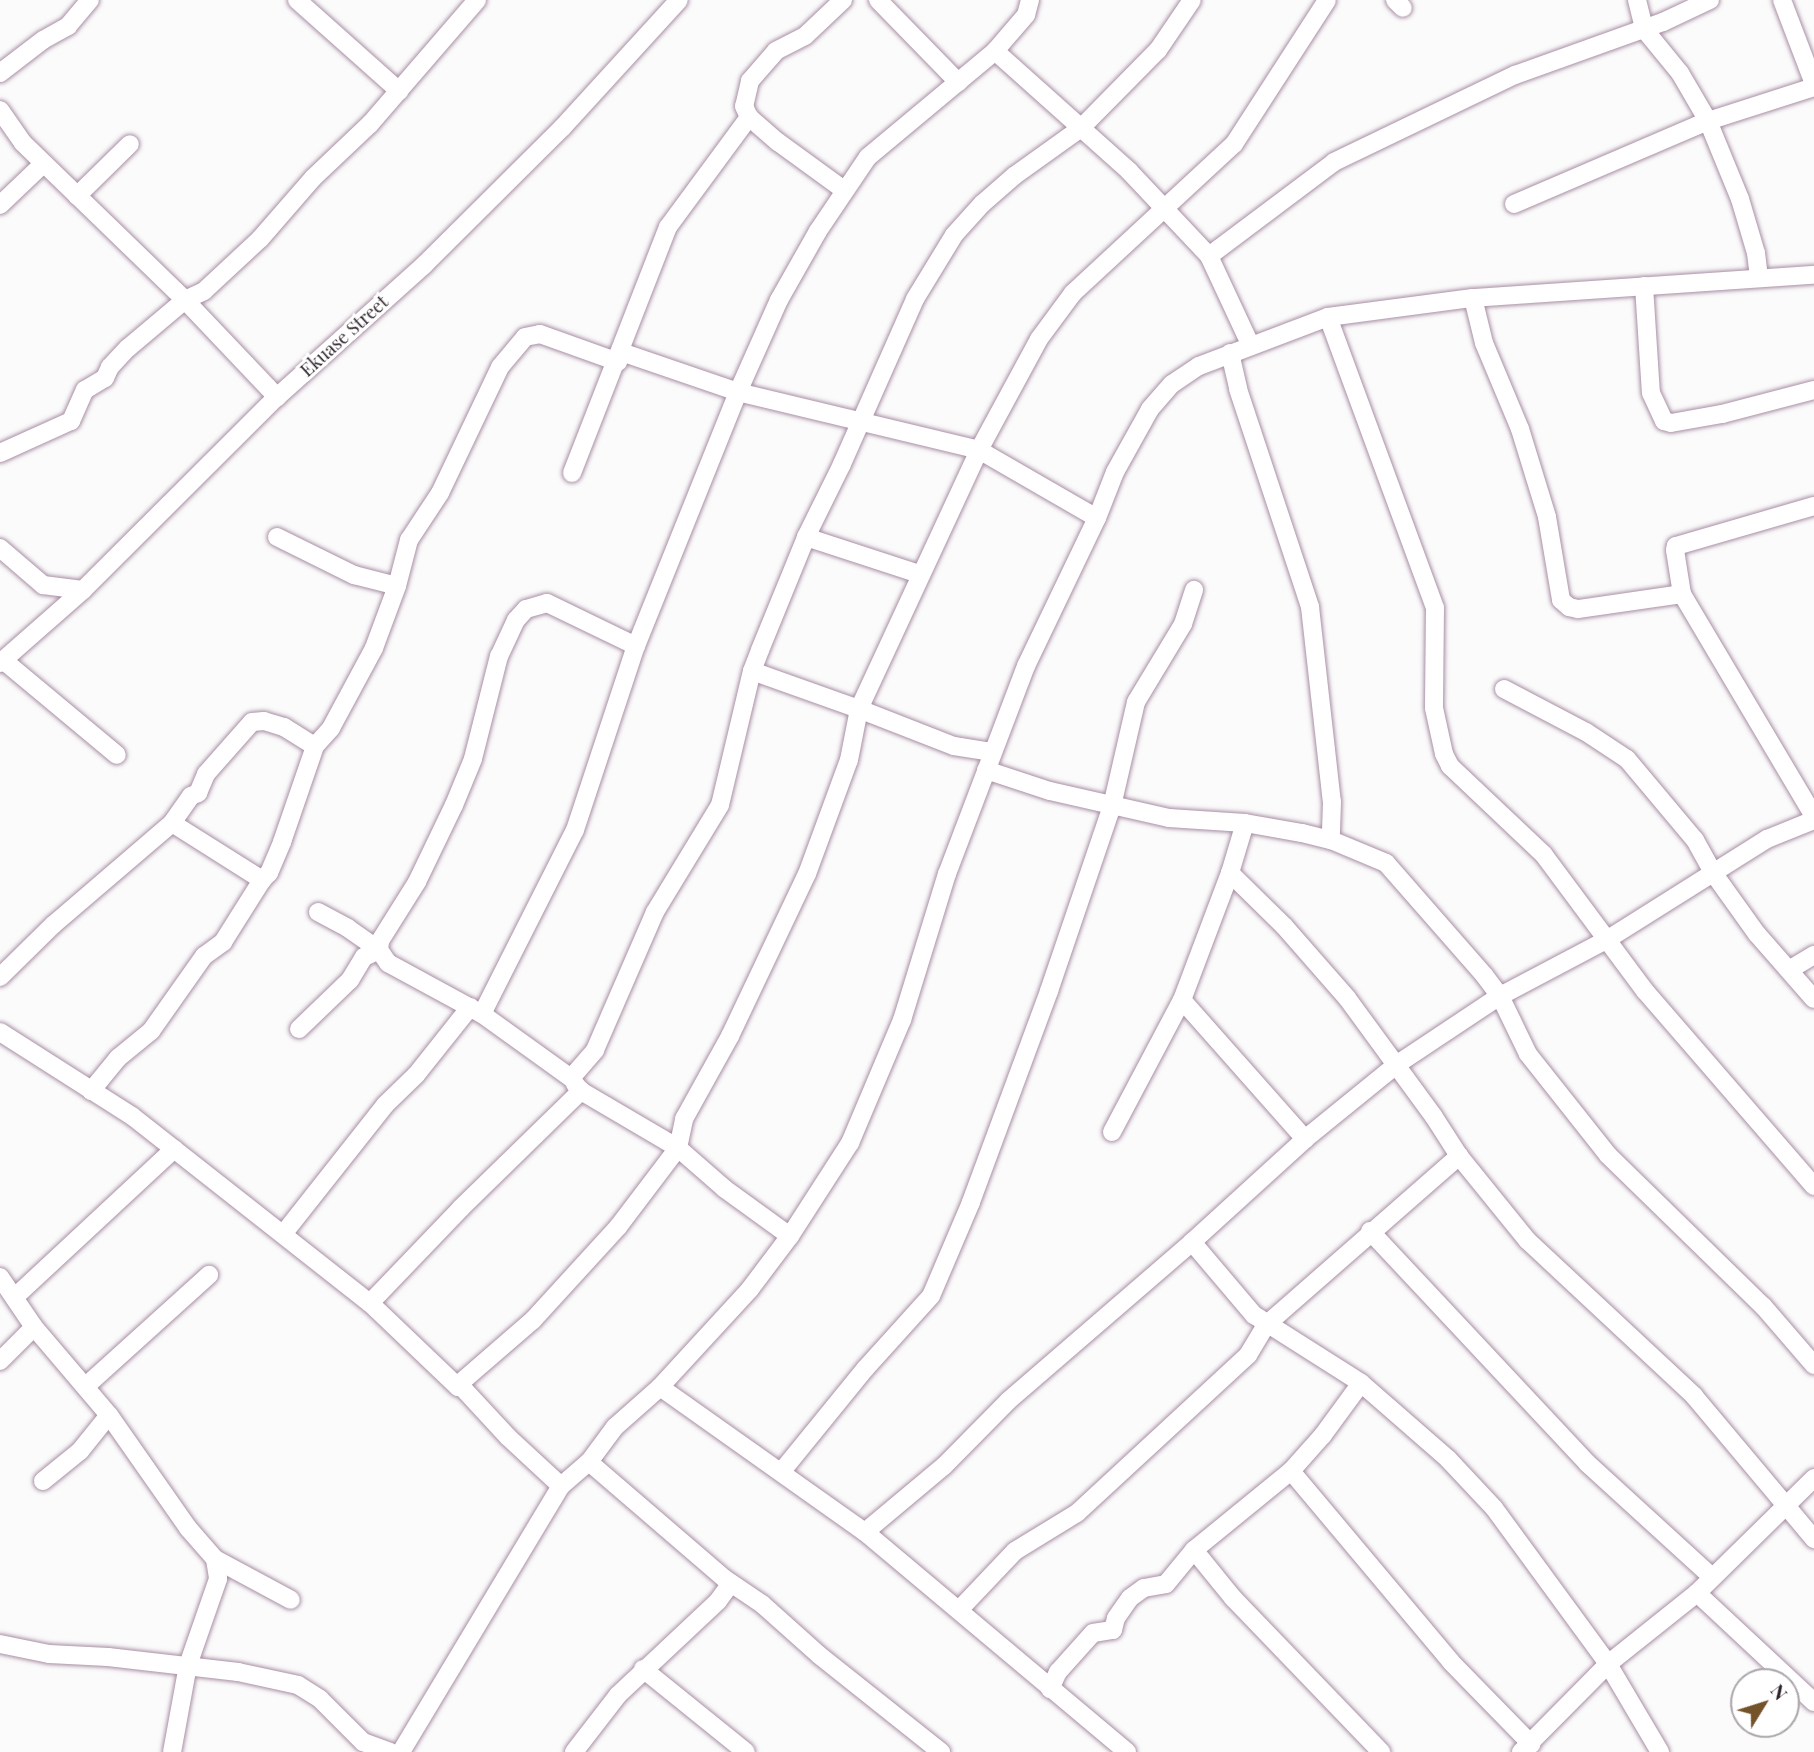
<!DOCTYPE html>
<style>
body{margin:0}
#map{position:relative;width:1814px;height:1752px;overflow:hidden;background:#fbfbfb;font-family:"Playfair Display",serif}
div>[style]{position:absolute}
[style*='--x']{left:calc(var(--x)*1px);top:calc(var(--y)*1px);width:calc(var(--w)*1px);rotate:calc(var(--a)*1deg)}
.roads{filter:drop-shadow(0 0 2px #a88ea4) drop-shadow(0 0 2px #a88ea4)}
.minor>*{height:18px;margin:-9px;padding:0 9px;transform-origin:9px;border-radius:9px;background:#fff}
span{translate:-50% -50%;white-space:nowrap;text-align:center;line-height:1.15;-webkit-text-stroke:6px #fff;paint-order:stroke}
.street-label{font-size:18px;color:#2d232b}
.north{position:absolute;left:1730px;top:1668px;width:70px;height:70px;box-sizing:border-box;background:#fff;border:2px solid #aba7aa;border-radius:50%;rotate:52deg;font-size:19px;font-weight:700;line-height:28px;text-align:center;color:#2d232b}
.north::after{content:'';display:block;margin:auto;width:24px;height:32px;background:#74522a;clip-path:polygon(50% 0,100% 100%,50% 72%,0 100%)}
</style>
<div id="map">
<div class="roads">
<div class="minor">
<div style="--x:297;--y:0;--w:137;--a:41.7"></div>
<div style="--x:843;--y:0;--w:52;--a:136.5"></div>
<div style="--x:805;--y:36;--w:33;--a:153"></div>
<div style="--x:776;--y:51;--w:40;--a:131"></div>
<div style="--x:750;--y:81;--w:26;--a:103"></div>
<div style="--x:744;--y:106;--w:12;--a:66"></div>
<div style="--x:749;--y:117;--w:38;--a:41"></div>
<div style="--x:778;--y:142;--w:82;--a:36"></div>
<div style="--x:878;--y:0;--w:115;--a:45.7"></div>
<div style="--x:1395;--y:0;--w:11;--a:45"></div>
<div style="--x:1637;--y:0;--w:30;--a:76"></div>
<div style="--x:1644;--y:29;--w:57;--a:50.7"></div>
<div style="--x:1680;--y:73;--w:56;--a:59.7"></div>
<div style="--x:1708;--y:121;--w:84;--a:67.7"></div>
<div style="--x:1740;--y:199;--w:56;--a:73.5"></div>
<div style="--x:1756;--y:253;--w:25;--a:83"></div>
<div style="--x:1782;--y:0;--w:90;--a:69.1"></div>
<div style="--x:995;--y:51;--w:180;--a:41.8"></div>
<div style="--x:1129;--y:171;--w:117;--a:46.7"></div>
<div style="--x:1209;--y:256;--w:156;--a:-36.9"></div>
<div style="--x:1334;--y:162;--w:201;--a:-25.7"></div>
<div style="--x:1515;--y:75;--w:157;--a:-19.7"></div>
<div style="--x:1663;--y:22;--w:52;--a:-25.1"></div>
<div style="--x:0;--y:73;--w:54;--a:-37.5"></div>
<div style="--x:43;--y:40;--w:29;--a:-29"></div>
<div style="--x:68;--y:26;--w:34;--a:-50"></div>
<div style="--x:0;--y:110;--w:40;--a:55.1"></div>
<div style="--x:23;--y:143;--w:226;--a:44.1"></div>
<div style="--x:185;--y:300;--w:134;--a:46.5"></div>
<div style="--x:77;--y:196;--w:74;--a:-44.5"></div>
<div style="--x:1514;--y:204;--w:211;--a:-23.2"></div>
<div style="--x:1708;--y:121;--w:111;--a:-17.8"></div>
<div style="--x:0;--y:205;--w:59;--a:-43.6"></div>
<div style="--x:1209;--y:256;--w:99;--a:65"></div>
<div style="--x:1644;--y:286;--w:107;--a:86.3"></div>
<div style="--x:1651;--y:393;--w:31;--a:65"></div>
<div style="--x:1664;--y:421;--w:7;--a:16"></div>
<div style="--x:1671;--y:423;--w:52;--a:-10"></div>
<div style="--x:1722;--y:414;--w:95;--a:-14.6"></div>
<div style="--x:1473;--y:298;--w:46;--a:76.3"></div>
<div style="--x:1484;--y:343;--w:93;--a:67.3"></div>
<div style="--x:1520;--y:429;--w:92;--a:72.9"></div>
<div style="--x:1547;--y:517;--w:84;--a:80.4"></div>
<div style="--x:1561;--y:600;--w:11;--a:41"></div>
<div style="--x:1569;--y:607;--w:9;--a:13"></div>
<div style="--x:1578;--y:609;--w:105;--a:-8.2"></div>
<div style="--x:1328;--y:317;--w:310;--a:69.8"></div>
<div style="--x:1435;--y:608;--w:100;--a:90.6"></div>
<div style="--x:1434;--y:708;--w:47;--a:77.7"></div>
<div style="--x:1444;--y:754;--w:13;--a:63"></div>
<div style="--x:1450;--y:766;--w:129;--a:43.4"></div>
<div style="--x:1544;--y:855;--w:169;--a:53.4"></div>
<div style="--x:1645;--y:991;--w:258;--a:49.1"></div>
<div style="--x:621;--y:352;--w:124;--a:18.9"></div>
<div style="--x:738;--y:392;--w:248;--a:13.5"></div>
<div style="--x:979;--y:450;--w:136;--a:30"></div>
<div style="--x:1230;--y:353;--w:37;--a:77"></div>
<div style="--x:1238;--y:389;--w:230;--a:71.7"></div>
<div style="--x:1310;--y:607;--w:196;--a:83.6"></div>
<div style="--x:1332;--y:802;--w:38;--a:92"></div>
<div style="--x:0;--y:453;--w:78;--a:-24.3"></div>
<div style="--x:71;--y:421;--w:34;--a:-66"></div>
<div style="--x:85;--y:390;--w:23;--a:-31"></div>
<div style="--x:105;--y:378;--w:12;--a:-66"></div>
<div style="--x:110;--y:367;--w:26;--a:-47"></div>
<div style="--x:128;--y:348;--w:75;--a:-40.1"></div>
<div style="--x:185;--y:300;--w:21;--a:-25"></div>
<div style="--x:204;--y:291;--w:76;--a:-42.9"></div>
<div style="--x:260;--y:239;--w:81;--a:-49"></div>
<div style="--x:313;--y:178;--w:79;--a:-43.5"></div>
<div style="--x:370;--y:124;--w:164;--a:-49.2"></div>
<div style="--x:572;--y:473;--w:264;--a:-68.7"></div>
<div style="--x:668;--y:227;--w:137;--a:-53.6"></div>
<div style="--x:1814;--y:506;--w:144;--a:163.8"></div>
<div style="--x:1676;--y:546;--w:4;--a:104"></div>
<div style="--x:1675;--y:550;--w:45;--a:81"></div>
<div style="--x:1682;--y:594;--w:258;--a:59.3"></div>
<div style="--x:277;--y:537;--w:86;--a:26.3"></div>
<div style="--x:354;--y:575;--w:44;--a:14.3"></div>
<div style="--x:806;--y:537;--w:119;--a:18.1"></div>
<div style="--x:0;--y:548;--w:57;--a:40.7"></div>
<div style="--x:43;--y:585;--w:40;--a:7.1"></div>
<div style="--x:636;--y:646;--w:99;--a:-154.2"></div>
<div style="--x:547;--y:603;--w:22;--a:164"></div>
<div style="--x:526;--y:609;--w:15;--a:132"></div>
<div style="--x:516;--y:620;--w:40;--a:115"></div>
<div style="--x:499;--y:656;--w:106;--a:104.2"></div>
<div style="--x:473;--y:759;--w:50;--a:112.4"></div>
<div style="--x:454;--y:805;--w:85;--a:115.7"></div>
<div style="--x:417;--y:882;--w:70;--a:122.1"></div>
<div style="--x:380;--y:941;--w:9;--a:96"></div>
<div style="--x:379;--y:950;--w:16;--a:55"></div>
<div style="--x:388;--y:963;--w:107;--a:28.5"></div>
<div style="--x:482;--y:1014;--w:110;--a:35.7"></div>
<div style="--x:571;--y:1078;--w:37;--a:-49"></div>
<div style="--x:595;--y:1050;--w:150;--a:-66.5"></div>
<div style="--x:655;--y:912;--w:125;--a:-58.7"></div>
<div style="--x:720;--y:805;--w:138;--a:-76.6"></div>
<div style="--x:752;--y:671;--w:22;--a:-69"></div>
<div style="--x:760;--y:650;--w:122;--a:-67.8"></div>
<div style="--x:806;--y:537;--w:81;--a:-63.7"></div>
<div style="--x:842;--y:464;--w:180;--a:-66.1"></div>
<div style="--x:915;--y:299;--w:75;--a:-58.6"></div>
<div style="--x:954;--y:235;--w:42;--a:-47.9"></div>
<div style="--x:982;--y:204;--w:43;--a:-41.2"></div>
<div style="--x:1014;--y:176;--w:82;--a:-35.6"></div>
<div style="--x:1081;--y:128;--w:110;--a:-45.4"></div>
<div style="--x:1158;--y:50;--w:60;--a:-55.8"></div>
<div style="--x:3;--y:660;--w:148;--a:39.8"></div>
<div style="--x:0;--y:663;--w:111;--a:-41.3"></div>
<div style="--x:83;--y:590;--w:274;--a:-44.9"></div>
<div style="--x:277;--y:397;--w:198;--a:-41.9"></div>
<div style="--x:424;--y:265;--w:194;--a:-44.8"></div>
<div style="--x:562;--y:128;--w:173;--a:-47.6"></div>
<div style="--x:752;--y:671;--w:114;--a:19.6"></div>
<div style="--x:859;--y:709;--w:285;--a:-65.1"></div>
<div style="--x:979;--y:450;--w:126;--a:-61.6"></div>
<div style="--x:1039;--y:339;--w:57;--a:-53.5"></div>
<div style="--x:1073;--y:293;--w:219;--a:-42.8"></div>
<div style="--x:1234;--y:144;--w:171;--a:-57.1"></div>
<div style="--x:1504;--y:689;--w:93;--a:27.7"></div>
<div style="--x:1586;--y:732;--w:49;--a:33.4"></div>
<div style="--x:1627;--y:759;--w:106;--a:50"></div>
<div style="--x:1695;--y:840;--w:39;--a:61"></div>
<div style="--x:1714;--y:874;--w:74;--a:54.4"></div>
<div style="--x:1757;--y:934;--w:86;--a:48.8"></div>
<div style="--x:986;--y:770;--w:67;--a:18.2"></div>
<div style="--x:1050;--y:791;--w:122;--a:12.8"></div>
<div style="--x:1169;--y:818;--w:76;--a:3.8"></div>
<div style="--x:1245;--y:823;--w:58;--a:10"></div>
<div style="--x:1302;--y:833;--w:30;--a:14"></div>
<div style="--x:1331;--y:840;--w:60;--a:22.7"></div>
<div style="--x:1386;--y:863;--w:149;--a:48.8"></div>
<div style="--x:1484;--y:975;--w:26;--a:53"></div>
<div style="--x:1500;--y:996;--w:64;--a:64.2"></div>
<div style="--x:1528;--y:1054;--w:129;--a:51.6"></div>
<div style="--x:1608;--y:1155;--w:216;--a:44.3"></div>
<div style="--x:1763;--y:1306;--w:78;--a:49.2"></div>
<div style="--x:172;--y:823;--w:107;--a:32.3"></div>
<div style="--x:262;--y:880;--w:10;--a:-45"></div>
<div style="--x:269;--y:873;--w:34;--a:-67"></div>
<div style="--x:282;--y:842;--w:102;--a:-71"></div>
<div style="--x:1230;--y:873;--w:76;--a:44.5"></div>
<div style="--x:1284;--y:926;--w:96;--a:48.8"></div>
<div style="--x:1347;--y:998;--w:147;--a:53.8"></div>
<div style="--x:1434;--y:1117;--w:46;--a:57.3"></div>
<div style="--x:1459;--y:1156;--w:108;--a:51"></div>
<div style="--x:1527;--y:1240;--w:229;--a:43"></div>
<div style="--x:1694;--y:1396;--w:187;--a:50"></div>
<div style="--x:1789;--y:970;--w:29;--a:-31"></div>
<div style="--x:0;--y:977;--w:74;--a:-44.5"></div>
<div style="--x:53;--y:925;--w:157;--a:-40.6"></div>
<div style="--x:172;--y:823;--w:33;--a:-55"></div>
<div style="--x:191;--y:796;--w:8;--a:-23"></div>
<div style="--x:198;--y:793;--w:21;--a:-67"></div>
<div style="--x:206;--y:774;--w:69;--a:-48.5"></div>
<div style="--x:252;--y:722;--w:12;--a:-5"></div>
<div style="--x:264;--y:721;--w:21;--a:17"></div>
<div style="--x:284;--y:727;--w:36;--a:32"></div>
<div style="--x:315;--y:746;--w:24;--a:-48"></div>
<div style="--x:331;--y:728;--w:91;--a:-61.7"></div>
<div style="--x:374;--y:648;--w:66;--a:-69.6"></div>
<div style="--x:397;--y:586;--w:48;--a:-75.4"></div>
<div style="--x:409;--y:540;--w:56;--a:-56.6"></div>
<div style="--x:440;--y:493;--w:140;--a:-64.5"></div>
<div style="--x:500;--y:367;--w:39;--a:-50"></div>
<div style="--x:525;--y:337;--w:15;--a:-11"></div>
<div style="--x:540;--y:334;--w:83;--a:19.7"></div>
<div style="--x:1182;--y:1000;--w:186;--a:48.5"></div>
<div style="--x:482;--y:1014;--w:206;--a:-63.2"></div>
<div style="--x:575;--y:830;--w:194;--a:-71.7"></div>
<div style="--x:636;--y:646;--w:274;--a:-68.1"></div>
<div style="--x:738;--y:392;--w:101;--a:-66"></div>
<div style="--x:779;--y:300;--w:79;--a:-60.5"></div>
<div style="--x:818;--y:231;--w:89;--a:-56"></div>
<div style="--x:868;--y:157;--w:165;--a:-39.8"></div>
<div style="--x:995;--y:51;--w:48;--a:-49.3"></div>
<div style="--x:1026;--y:15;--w:16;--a:-75"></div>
<div style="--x:299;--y:1029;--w:71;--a:-43.9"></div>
<div style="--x:350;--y:980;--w:27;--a:-59"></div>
<div style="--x:364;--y:957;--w:17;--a:-25"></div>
<div style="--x:379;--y:950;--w:38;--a:-145"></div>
<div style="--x:348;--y:928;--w:34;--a:-152"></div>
<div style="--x:0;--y:1032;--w:156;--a:32.5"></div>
<div style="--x:132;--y:1116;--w:303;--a:38.2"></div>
<div style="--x:370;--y:1303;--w:122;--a:43.7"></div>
<div style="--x:458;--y:1387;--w:3;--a:-72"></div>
<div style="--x:459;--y:1384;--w:72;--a:47.2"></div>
<div style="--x:508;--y:1437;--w:72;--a:42.8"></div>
<div style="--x:575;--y:1084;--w:9;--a:49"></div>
<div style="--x:581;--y:1091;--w:113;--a:30.4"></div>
<div style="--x:678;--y:1148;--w:62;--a:41.1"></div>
<div style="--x:725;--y:1189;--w:80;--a:35.9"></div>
<div style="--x:91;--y:1091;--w:43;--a:-50.7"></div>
<div style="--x:118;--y:1058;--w:43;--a:-39.3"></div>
<div style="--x:151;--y:1031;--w:92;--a:-54.8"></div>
<div style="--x:204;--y:956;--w:24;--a:-36"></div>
<div style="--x:223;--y:942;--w:73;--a:-57.8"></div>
<div style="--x:1112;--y:1132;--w:149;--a:-62.1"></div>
<div style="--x:1182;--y:1000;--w:136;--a:-69.3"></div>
<div style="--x:1230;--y:873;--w:52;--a:-73.3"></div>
<div style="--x:1370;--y:1231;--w:318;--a:46.9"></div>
<div style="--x:1587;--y:1463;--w:169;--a:42.4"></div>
<div style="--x:284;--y:1233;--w:163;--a:-51.7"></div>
<div style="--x:385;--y:1105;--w:43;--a:-44.1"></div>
<div style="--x:416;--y:1075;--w:87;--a:-51.5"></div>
<div style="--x:1192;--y:1242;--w:96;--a:49.7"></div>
<div style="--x:1254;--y:1315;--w:127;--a:32.4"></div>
<div style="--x:1361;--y:1383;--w:116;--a:41.1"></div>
<div style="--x:1448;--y:1459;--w:67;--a:46.8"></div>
<div style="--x:1494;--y:1508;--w:193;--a:53.8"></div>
<div style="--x:1608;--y:1664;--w:102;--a:59.4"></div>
<div style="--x:0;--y:1277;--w:60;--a:55.8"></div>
<div style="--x:34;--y:1327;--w:116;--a:49.6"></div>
<div style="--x:109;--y:1415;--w:138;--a:55"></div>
<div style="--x:188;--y:1528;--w:41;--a:48.9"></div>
<div style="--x:215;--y:1559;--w:20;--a:81"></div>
<div style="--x:218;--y:1579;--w:91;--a:109.2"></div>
<div style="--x:188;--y:1665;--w:88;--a:100.4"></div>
<div style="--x:16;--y:1296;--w:216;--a:-42.9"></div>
<div style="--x:370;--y:1303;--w:132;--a:-46.2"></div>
<div style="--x:461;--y:1208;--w:168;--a:-44.3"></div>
<div style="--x:0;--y:1361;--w:48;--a:-45"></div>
<div style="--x:459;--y:1384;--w:98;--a:-40.9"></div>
<div style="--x:533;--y:1320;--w:126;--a:-47.6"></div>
<div style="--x:618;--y:1227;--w:99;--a:-52.8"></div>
<div style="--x:678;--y:1148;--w:30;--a:-78"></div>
<div style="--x:684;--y:1119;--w:95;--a:-61"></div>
<div style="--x:730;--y:1036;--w:179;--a:-64.6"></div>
<div style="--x:807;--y:874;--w:121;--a:-69.8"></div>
<div style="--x:849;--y:760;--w:52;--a:-78.9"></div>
<div style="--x:859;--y:709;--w:102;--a:21.3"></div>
<div style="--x:954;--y:746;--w:39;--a:9"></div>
<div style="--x:86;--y:1386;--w:166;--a:-42.1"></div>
<div style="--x:660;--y:1387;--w:251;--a:35.3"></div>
<div style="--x:865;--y:1532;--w:342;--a:40"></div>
<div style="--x:589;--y:1462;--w:179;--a:40.7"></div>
<div style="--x:725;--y:1579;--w:45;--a:34"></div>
<div style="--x:762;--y:1604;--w:76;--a:41.8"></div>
<div style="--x:819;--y:1655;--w:156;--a:38.5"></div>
<div style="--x:782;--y:1471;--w:132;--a:-50.9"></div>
<div style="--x:865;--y:1369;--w:98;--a:-47.9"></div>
<div style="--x:931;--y:1296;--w:102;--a:-66.9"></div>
<div style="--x:971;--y:1202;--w:225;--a:-69.7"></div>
<div style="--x:1049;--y:991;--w:195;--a:-71.2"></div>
<div style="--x:1112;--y:806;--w:107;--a:-77"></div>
<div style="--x:1136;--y:702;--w:91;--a:-58.9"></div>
<div style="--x:1183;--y:624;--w:36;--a:-72"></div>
<div style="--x:1291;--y:1471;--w:249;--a:50"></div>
<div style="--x:1451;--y:1662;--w:115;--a:45.7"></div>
<div style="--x:43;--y:1481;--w:48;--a:-39"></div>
<div style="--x:80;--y:1451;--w:46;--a:-51.1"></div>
<div style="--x:865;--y:1532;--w:103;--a:-39.9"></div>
<div style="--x:944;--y:1466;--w:91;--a:-45.4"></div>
<div style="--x:1008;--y:1401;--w:243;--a:-40.8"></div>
<div style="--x:1192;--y:1242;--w:153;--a:-42.3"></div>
<div style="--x:1305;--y:1139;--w:117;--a:-39.1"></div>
<div style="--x:1396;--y:1065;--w:125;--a:-33.6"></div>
<div style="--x:1500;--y:996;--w:122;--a:-27.8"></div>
<div style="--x:1608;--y:939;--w:188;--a:-32.2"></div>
<div style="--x:1767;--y:839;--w:51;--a:-22"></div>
<div style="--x:1194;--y:1550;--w:62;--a:50.9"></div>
<div style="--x:1233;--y:1598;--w:214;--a:46.1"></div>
<div style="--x:215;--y:1559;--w:86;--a:28.3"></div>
<div style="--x:1697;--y:1593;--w:160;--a:43"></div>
<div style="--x:959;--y:1610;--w:81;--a:-46.5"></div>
<div style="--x:1015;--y:1551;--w:73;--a:-31.5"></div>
<div style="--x:1077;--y:1513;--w:233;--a:-42.7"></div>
<div style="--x:1248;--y:1355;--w:35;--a:-59"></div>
<div style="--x:1266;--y:1325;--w:257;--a:-41.2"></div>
<div style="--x:0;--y:1644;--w:50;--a:11.5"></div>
<div style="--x:49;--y:1654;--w:59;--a:2.9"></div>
<div style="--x:108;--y:1657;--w:131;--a:6.6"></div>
<div style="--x:238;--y:1672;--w:61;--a:12.2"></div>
<div style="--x:298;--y:1685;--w:26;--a:32"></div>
<div style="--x:320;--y:1699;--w:61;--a:45"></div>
<div style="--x:363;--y:1742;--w:29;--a:20"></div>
<div style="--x:643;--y:1669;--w:132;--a:38.9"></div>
<div style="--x:1050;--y:1689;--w:19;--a:-65"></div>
<div style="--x:1058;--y:1672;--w:52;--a:-48.1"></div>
<div style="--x:1093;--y:1633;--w:20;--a:-9"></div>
<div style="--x:1113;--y:1630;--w:12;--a:-76"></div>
<div style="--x:1116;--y:1618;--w:24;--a:-55"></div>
<div style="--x:1130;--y:1598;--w:17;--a:-36"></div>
<div style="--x:1144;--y:1588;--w:22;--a:-10"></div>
<div style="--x:1166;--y:1584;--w:44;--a:-50.5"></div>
<div style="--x:1194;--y:1550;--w:125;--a:-39.2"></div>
<div style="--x:1291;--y:1471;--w:48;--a:-48.4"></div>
<div style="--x:1323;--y:1435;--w:64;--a:-53.8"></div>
<div style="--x:401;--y:1752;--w:310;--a:-59"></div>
<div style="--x:561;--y:1486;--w:37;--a:-41"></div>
<div style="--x:589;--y:1462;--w:44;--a:-53.4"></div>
<div style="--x:615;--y:1427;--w:60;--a:-41.6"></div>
<div style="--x:660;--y:1387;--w:133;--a:-47.4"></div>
<div style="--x:750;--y:1289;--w:66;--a:-53"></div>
<div style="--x:790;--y:1236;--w:111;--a:-57.2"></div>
<div style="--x:850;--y:1143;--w:134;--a:-67.1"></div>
<div style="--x:902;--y:1020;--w:153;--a:-72.9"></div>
<div style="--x:947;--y:874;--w:222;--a:-69.2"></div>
<div style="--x:1026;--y:666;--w:164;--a:-64.4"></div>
<div style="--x:1097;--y:518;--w:49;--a:-68.6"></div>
<div style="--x:1115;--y:472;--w:72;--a:-60.9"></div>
<div style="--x:1150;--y:409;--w:33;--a:-49"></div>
<div style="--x:1172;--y:384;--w:32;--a:-34"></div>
<div style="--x:1199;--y:366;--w:138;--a:-20.8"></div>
<div style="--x:1328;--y:317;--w:146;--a:-7.5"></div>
<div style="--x:1473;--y:298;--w:342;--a:-3.9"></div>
<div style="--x:574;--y:1752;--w:72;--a:-52.3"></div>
<div style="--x:618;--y:1695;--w:137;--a:-43.2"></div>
<div style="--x:718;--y:1601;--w:22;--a:-54"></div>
<div style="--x:1521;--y:1752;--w:124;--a:-45.3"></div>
<div style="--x:1608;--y:1664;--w:114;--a:-38.6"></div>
<div style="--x:1697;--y:1593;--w:164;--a:-44.5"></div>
</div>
</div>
<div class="street-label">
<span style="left:344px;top:336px;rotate:-42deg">Ekuase Street</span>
</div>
<div class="north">N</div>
</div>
